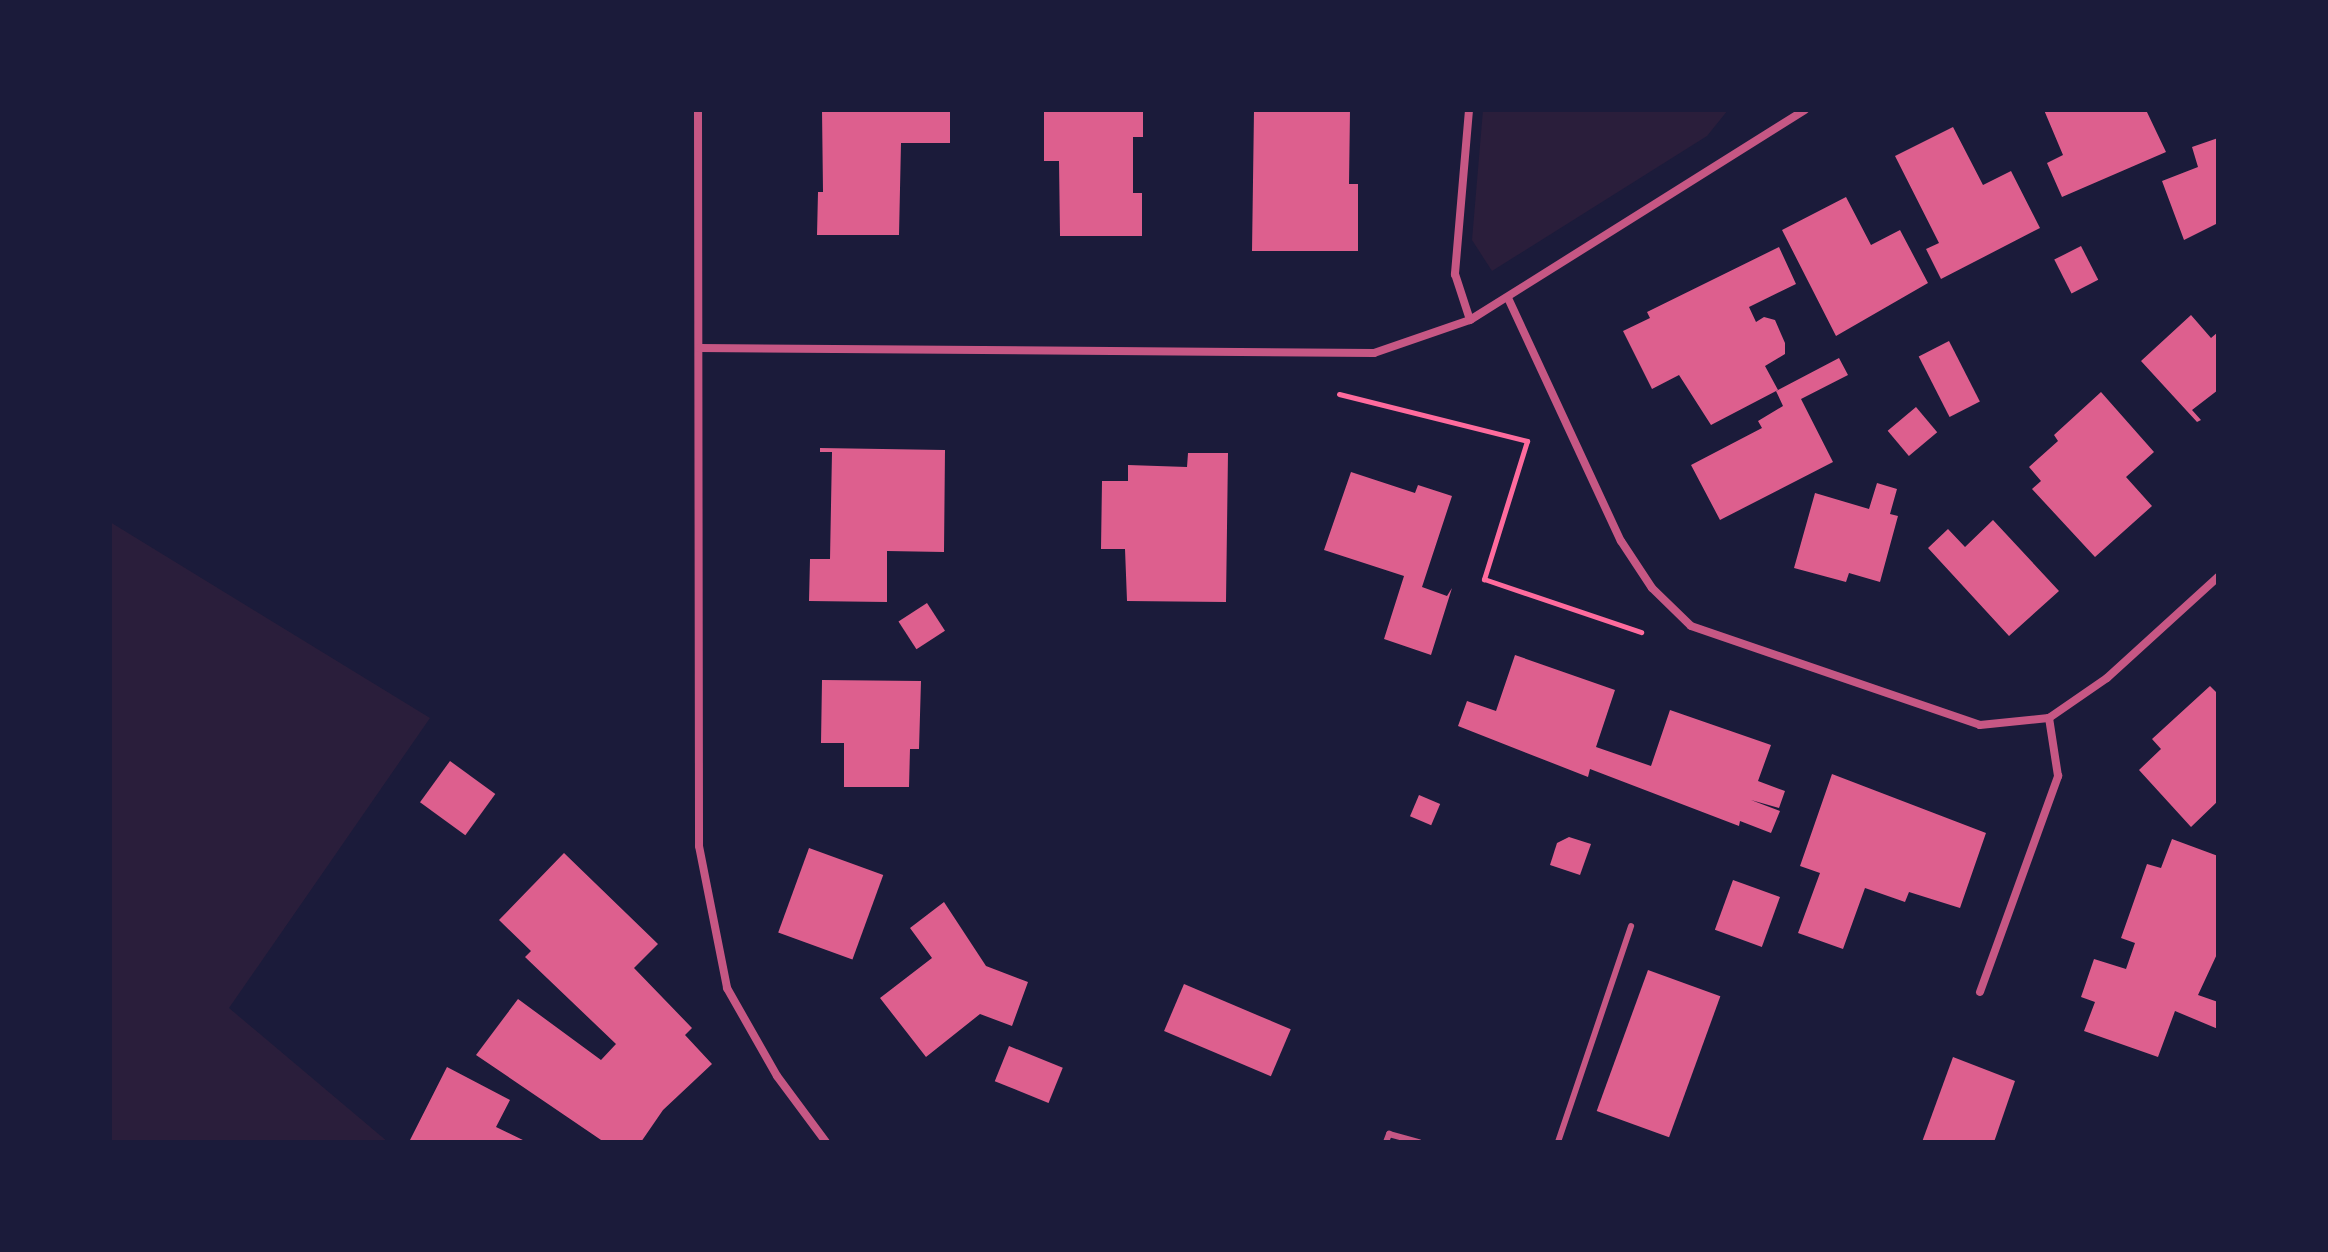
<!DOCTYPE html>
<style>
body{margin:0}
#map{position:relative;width:2328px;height:1252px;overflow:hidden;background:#1b1b3a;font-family:"Titillium Web",sans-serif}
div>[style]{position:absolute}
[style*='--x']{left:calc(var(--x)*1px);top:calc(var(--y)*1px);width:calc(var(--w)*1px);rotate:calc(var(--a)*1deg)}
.green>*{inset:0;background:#2a1e3b}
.building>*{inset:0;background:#dd5f8e;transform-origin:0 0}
.path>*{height:5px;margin:-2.5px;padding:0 2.5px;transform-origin:2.5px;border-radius:2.5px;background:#ff6b9d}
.service>*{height:6px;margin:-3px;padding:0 3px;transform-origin:3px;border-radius:3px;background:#c65784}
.minor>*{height:8px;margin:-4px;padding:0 4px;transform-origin:4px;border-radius:4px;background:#c65784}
span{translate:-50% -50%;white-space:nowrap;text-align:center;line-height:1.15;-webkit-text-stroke:6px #1b1b3a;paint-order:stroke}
.frame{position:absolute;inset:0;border:112px solid #1b1b3a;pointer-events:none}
</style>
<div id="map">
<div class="green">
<div style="clip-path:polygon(1483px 110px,1728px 110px,1707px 136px,1492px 271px,1472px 240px)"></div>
<div style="clip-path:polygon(110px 522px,430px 718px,229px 1008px,388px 1142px,110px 1142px)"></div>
</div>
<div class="building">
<div style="clip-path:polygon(822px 110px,950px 110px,950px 143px,901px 143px,899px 235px,817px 235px,818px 192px,823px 192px)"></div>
<div style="clip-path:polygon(1044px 110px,1143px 110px,1143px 137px,1133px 137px,1133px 193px,1142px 193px,1142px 236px,1060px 236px,1059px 161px,1044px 161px)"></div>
<div style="clip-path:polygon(1254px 110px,1350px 110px,1349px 184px,1358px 184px,1358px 251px,1252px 251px)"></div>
<div style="clip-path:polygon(2044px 110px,2146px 110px,2166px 152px,2062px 197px,2047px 163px,2063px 155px)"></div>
<div style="clip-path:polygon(1953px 127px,1983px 185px,2011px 171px,2040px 228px,1941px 279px,1926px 249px,1939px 243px,1895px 156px)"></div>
<div style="clip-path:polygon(2218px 138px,2218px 223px,2184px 240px,2162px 181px,2198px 167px,2192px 147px)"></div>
<div style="clip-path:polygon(1846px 197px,1871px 245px,1900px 230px,1928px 283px,1836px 336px,1782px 230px)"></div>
<div style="left:2081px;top:246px;width:38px;height:30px;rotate:63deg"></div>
<div style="clip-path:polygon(1779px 247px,1796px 284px,1749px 307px,1756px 322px,1764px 317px,1775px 320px,1785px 343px,1785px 354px,1765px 366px,1778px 390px,1711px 425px,1679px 375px,1652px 389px,1623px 331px,1650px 318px,1647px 312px)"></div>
<div style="clip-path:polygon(2191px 315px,2211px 338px,2218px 332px,2218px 390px,2192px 410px,2201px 420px,2197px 422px,2141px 361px)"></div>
<div style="left:1949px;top:341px;width:68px;height:34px;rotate:63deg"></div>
<div style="clip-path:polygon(1839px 358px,1848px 375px,1801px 399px,1833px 462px,1720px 520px,1691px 465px,1762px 428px,1758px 421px,1783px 406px,1776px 391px)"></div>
<div style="clip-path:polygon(2101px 392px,2154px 452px,2126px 477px,2152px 506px,2095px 557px,2032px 489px,2041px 481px,2029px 467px,2058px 441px,2054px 435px)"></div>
<div style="left:1916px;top:407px;width:33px;height:37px;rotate:50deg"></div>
<div style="clip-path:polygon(820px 448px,945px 450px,944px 552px,887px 551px,887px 602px,809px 601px,810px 559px,830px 559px,832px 452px,820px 452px)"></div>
<div style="clip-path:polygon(1188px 453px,1228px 453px,1226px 602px,1127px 601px,1125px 549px,1101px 549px,1102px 481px,1128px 481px,1128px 465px,1187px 467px)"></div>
<div style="clip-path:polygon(1351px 472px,1415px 493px,1418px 485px,1452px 496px,1422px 587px,1447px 596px,1452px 588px,1431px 655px,1384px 639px,1404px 576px,1324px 550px)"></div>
<div style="clip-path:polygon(1877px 483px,1897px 489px,1890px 514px,1898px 516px,1880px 582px,1849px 573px,1846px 582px,1794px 568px,1815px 493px,1869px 509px)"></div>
<div style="clip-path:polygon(1993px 520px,2059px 591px,2009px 636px,1928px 548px,1948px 529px,1965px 547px)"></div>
<div style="left:927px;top:603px;width:33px;height:34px;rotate:57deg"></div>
<div style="clip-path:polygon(1515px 655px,1615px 690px,1596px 747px,1651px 766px,1670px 710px,1771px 745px,1758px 781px,1785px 791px,1779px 808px,1751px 800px,1780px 811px,1771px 833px,1740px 821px,1739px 826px,1590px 769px,1588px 777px,1458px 726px,1467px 701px,1496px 711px)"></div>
<div style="clip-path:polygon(822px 680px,921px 681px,919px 749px,910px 749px,909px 787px,844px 787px,844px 743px,821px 743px)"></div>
<div style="clip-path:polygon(2210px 686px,2218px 694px,2218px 801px,2191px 827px,2139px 770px,2161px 749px,2152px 739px)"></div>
<div style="left:450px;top:761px;width:56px;height:51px;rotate:36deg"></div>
<div style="clip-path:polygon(1832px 774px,1986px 833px,1960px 908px,1909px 892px,1905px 902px,1865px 888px,1843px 949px,1798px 933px,1820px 873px,1800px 866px)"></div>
<div style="left:1419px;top:795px;width:23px;height:23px;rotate:23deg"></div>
<div style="clip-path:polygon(1569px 837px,1591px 844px,1580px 875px,1550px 865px,1557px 843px)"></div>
<div style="clip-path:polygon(2172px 839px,2218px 856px,2218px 952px,2198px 995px,2218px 1002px,2218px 1029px,2175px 1011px,2158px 1057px,2084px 1031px,2095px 1002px,2081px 997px,2094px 959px,2126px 969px,2135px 943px,2121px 938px,2147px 864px,2161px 868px)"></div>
<div style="left:809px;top:848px;width:79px;height:90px;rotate:20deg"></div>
<div style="clip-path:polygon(564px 853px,658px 944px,634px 968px,692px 1028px,685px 1035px,712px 1064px,663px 1110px,641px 1142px,604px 1142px,476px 1055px,518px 999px,601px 1060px,616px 1044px,525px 957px,531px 951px,499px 920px)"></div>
<div style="left:1733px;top:880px;width:50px;height:53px;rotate:20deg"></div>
<div style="clip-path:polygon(944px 902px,986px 966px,1028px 982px,1012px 1026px,980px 1014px,926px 1057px,880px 998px,932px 958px,910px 928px)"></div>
<div style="left:1648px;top:970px;width:77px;height:150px;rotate:20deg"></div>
<div style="left:1184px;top:984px;width:116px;height:51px;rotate:23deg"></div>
<div style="left:1009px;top:1046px;width:58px;height:38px;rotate:22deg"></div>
<div style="clip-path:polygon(1953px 1057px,2015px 1081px,1994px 1142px,1922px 1142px)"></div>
<div style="clip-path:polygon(447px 1067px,510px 1100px,496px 1127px,527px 1142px,409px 1142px)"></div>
</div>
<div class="path">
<div style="--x:1339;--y:394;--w:194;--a:14"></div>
<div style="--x:1527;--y:441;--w:145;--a:107.3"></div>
<div style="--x:1484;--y:579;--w:166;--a:18.7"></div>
</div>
<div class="service">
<div style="--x:1386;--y:1142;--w:9;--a:-69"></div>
<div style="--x:1389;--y:1134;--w:31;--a:15"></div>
<div style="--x:1558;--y:1142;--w:228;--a:-71.3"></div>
</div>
<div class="minor">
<div style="--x:698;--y:110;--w:736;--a:89.92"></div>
<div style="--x:699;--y:846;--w:145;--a:78.8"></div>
<div style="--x:727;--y:988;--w:101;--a:60.4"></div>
<div style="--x:777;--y:1076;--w:82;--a:53.4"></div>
<div style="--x:1469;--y:110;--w:165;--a:94.9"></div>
<div style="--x:1455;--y:274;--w:48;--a:71.9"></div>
<div style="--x:1508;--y:298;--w:268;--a:65.1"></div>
<div style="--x:1621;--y:541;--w:56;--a:56.6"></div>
<div style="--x:1652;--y:588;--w:54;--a:44.3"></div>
<div style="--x:1691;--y:626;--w:305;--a:18.9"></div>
<div style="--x:1980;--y:725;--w:69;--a:-5.8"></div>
<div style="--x:2049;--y:718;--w:70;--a:-34.6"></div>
<div style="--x:2107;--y:678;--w:150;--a:-42.3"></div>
<div style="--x:699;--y:348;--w:675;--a:0.42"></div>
<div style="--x:1374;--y:353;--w:102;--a:-19"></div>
<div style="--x:1470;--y:320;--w:395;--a:-32.1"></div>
<div style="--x:1980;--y:992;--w:230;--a:-70.1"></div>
<div style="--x:2058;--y:776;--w:59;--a:-98.8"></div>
</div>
<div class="frame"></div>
</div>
